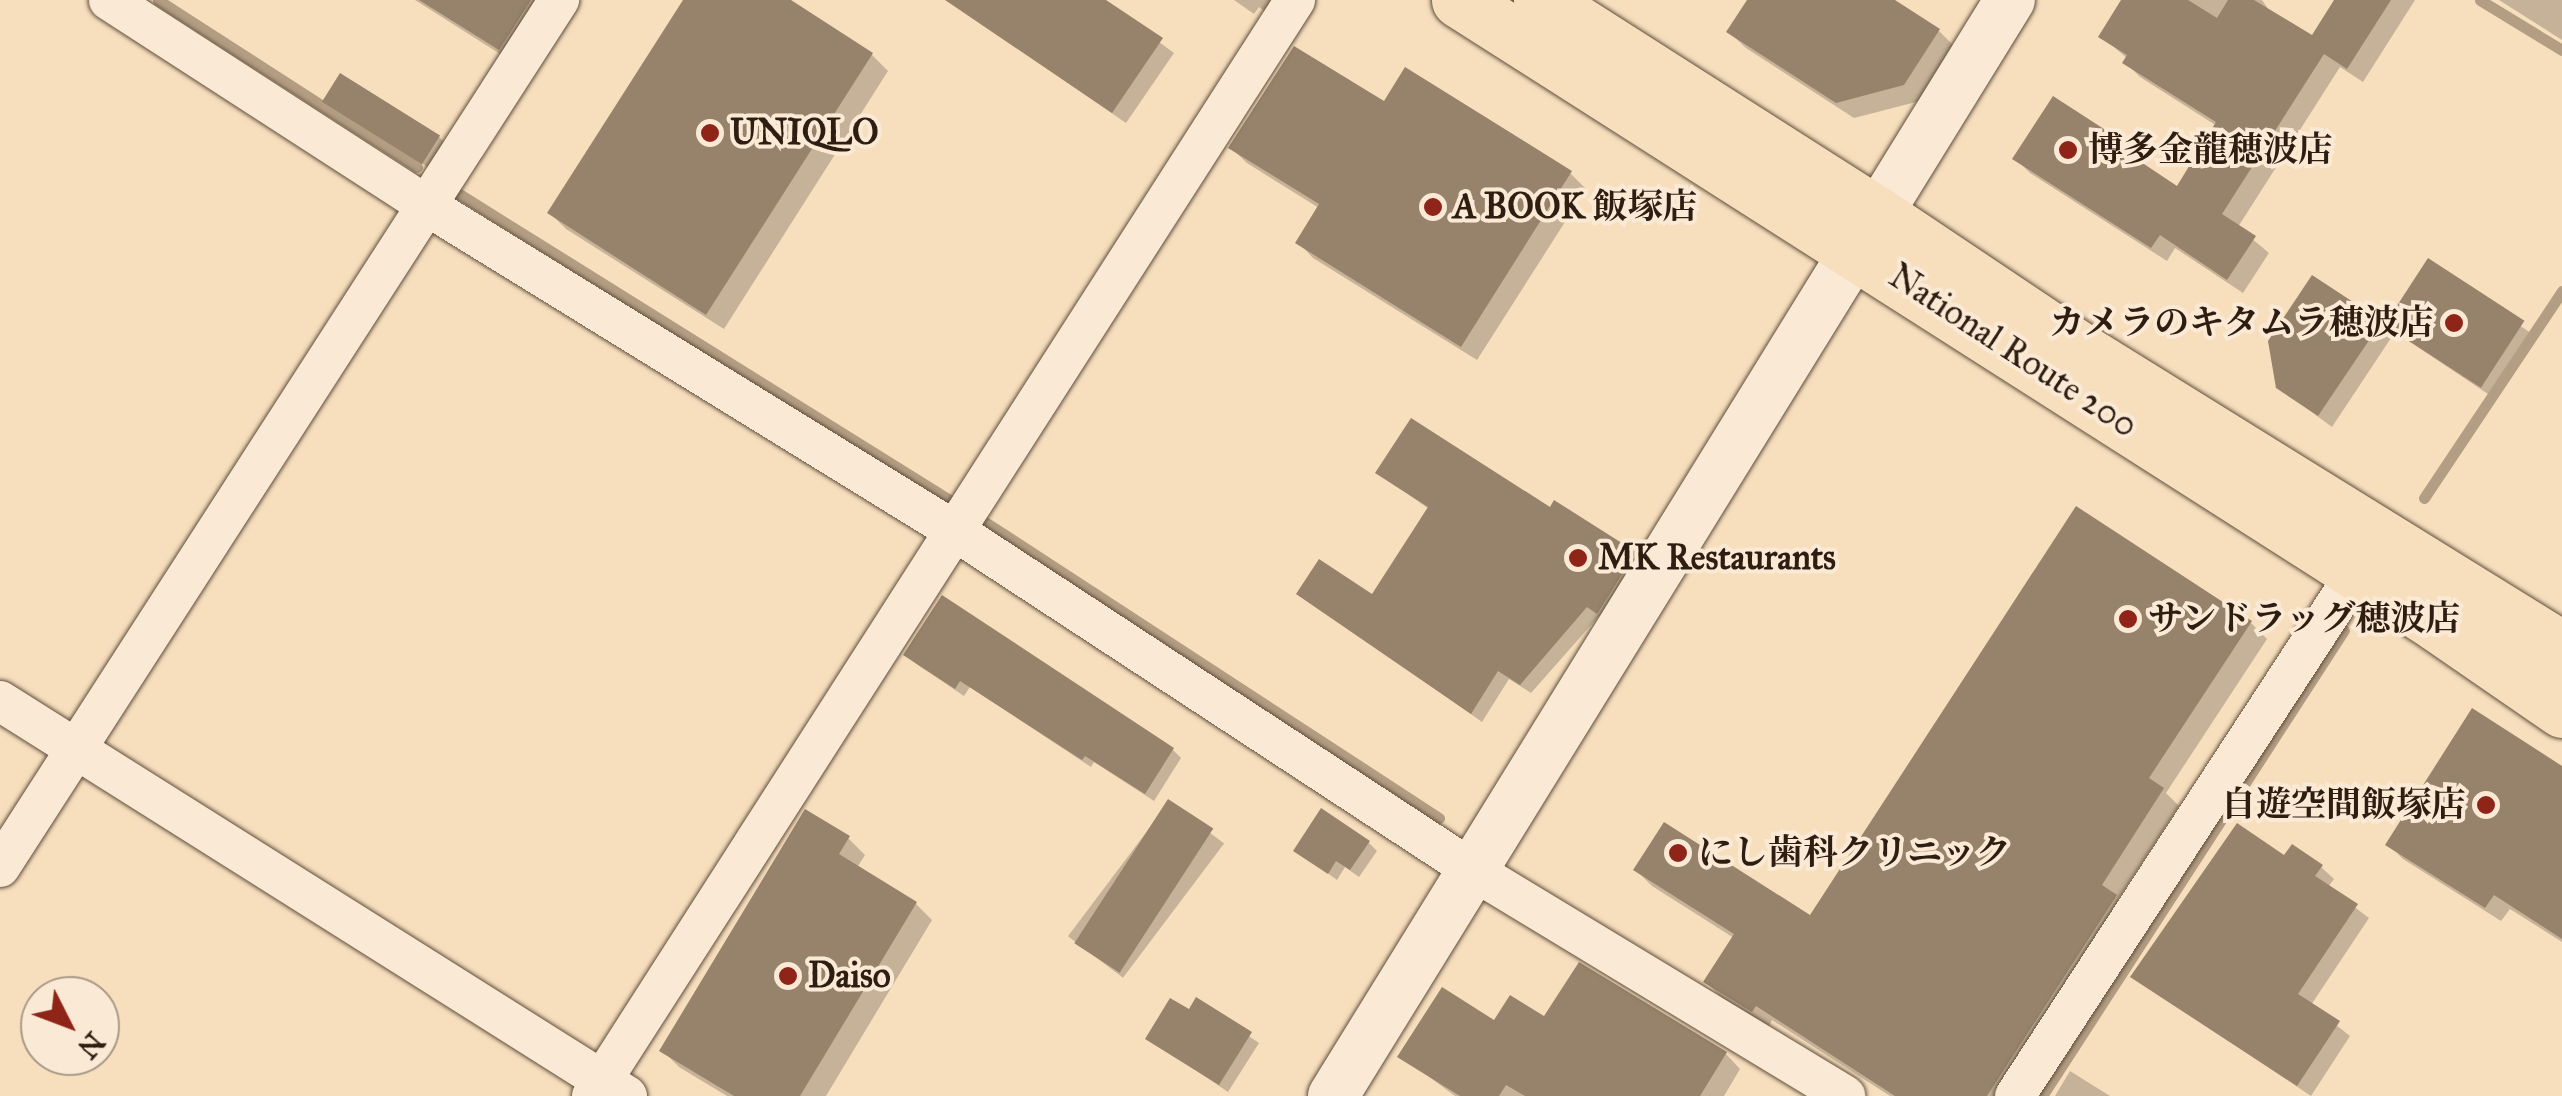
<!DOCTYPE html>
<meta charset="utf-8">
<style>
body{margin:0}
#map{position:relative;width:2562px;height:1096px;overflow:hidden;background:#f7dfbe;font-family:"IM FELL Great Primer","Noto Serif JP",serif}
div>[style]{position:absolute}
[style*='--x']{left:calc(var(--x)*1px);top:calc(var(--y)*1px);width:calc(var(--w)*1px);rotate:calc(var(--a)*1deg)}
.shadow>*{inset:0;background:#0003;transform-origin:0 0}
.stream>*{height:11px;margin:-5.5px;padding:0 5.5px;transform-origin:5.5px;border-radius:5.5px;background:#b39d83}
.building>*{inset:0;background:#97826b;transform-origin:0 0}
.roads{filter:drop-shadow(0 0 2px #604e3c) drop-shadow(0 0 2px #604e3c)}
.minor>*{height:40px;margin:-20px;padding:0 20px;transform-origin:20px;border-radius:20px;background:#faead5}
.tertiary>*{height:50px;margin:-25px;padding:0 25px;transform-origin:25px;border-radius:25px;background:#faead5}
.trunk>*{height:55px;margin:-27.5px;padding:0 27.5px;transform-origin:27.5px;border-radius:27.5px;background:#f7dfbe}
.dots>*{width:28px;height:28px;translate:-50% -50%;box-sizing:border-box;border:5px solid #faead5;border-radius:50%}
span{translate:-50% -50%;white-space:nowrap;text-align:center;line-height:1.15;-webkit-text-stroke:8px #faead5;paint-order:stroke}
.poi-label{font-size:35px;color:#2e1d11;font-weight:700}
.left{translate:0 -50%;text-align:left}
.right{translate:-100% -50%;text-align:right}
.street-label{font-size:35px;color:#2e1d11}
.north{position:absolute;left:20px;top:976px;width:100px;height:100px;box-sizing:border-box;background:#faead5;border:2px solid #a89887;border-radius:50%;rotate:132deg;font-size:28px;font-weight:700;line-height:40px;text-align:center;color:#2e1d11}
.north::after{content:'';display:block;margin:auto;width:35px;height:45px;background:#8f2418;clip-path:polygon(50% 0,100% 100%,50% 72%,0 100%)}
</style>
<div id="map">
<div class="shadow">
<div style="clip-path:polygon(415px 0,560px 0,516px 64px)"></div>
<div style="clip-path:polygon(686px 0,786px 0,872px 55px,888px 71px,724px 329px,566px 229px,550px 213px)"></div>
<div style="clip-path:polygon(947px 0,1102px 0,1174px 53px,1126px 123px)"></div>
<div style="clip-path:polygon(1234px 0,1281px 0,1270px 15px,1259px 7px,1254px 14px)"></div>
<div style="clip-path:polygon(1750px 0,1889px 0,1939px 31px,1955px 47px,1920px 101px,1854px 118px,1746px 48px,1729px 32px)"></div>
<div style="clip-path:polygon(2122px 0,2262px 0,2271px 13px,2313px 39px,2337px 0,2415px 0,2363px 82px,2340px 67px,2238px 227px,2269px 253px,2243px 293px,2175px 248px,2167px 261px,2030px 173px,2015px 158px,2122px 144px,2135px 161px,2178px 189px,2217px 126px,2140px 77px,2125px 62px,2128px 59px,2101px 36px)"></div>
<div style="clip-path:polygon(2499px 0,2562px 0,2562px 40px)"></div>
<div style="clip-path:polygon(326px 101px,439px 137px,447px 145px,432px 170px)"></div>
<div style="clip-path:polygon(1384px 105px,1570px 173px,1586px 189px,1477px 360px,1313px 258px,1298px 242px,1319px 208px,1247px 163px,1231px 148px)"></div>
<div style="clip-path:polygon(2429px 262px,2535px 336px,2494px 398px,2395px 332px,2332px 427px,2278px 387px,2380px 323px,2385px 328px)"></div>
<div style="clip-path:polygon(1378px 473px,1550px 511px,1634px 554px,1644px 563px,1608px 622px,1599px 616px,1531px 693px,1509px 679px,1482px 722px,1299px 593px,1373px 598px,1429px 509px)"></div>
<div style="clip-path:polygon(942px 598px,1173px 750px,1181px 758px,1154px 801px,1094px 762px,1091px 767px,970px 687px,964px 696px,915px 663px)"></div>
<div style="clip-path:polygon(2251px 623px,2267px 639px,2166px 793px,2179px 806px,2118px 899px,2132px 913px,2013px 1096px,1890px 1096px,1772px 1020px,1769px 1026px,1722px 998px,1706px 982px,1734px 938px,1652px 886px,1636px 870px,1811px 919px)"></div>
<div style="clip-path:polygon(2562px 771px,2562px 942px,2510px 909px,2501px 921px,2403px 859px,2388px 844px)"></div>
<div style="left:1169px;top:802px;width:69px;height:168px;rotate:37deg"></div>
<div style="clip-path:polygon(848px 838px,865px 855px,858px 866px,916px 904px,932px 920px,826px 1096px,727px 1096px,679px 1067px,662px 1050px)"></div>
<div style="clip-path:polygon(1369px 843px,1377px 851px,1359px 877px,1345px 867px,1337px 880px,1296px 850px)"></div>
<div style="clip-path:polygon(2285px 858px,2321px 867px,2334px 879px,2328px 887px,2369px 918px,2311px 1005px,2350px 1036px,2311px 1096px,2134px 977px)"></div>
<div style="clip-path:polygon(1579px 966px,1726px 1054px,1740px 1069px,1724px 1096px,1455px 1096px,1401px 1056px,1495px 1023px,1545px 1019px)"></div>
<div style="clip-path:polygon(1197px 1001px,1259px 1043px,1228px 1092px,1148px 1038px,1190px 1012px)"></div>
<div style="clip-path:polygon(2070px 1071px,2110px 1096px,2055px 1096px)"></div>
</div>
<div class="stream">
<div style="--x:158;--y:0;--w:308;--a:32.8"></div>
<div style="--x:2480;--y:0;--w:96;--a:31.4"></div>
<div style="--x:456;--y:192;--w:584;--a:31.97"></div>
<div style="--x:2424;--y:498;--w:249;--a:-56.3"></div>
<div style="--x:985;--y:522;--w:542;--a:33.1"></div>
<div style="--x:2042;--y:1096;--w:555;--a:-57.05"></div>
</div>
<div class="building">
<div style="clip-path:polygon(419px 0,531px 0,499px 50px)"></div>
<div style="clip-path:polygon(683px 0,791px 0,873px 53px,706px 315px,547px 213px)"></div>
<div style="clip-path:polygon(945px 0,1106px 0,1163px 38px,1112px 113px)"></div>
<div style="clip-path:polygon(1747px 0,1895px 0,1940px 29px,1904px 85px,1836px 103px,1726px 32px)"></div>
<div style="clip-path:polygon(2121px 0,2188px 0,2217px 18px,2228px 0,2254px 0,2312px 35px,2334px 0,2391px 0,2347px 69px,2324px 54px,2222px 214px,2256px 236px,2227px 280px,2160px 235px,2151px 248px,2012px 159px,2053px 96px,2124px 142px,2120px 148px,2177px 186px,2216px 122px,2122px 63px,2127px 55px,2098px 37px)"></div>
<div style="clip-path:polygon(1294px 46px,1384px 101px,1405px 67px,1572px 171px,1461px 347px,1295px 243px,1319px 204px,1228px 148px)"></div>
<div style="left:340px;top:73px;width:118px;height:34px;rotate:32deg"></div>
<div style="left:2428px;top:258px;width:115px;height:80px;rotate:33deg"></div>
<div style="clip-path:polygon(2312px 275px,2382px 321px,2318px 416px,2276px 388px,2268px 341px)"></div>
<div style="clip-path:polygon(1411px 418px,1550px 507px,1554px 500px,1636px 552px,1597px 614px,1587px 607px,1520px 685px,1498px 671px,1471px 714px,1296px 594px,1319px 559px,1372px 594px,1428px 507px,1375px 473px)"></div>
<div style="clip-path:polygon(2076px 506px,2252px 621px,2149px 778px,2164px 788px,2102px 885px,2117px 895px,1987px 1096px,1895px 1096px,1756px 1006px,1752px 1012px,1703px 982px,1734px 934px,1633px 870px,1664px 822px,1810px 915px)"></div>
<div style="clip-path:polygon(942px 595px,1174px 748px,1145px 794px,1085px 756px,1082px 760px,960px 681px,955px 689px,903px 655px)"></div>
<div style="clip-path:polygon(2472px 708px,2562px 766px,2562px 939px,2494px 895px,2485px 908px,2385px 845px)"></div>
<div style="left:1168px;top:799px;width:54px;height:172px;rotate:33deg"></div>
<div style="clip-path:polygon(1321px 808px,1370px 841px,1350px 870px,1336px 861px,1328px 874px,1293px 851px)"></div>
<div style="clip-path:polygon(805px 809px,850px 836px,839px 854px,917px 902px,800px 1096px,734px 1096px,659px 1051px)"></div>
<div style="clip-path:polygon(2237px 823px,2284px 855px,2292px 844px,2323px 865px,2315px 876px,2358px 904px,2298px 994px,2340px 1021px,2297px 1086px,2130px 977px)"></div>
<div style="clip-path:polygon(1579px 962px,1727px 1052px,1700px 1096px,1525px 1096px,1506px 1085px,1499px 1096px,1460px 1096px,1397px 1057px,1442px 987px,1494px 1020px,1510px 995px,1544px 1016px)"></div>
<div style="clip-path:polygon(1196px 997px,1252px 1032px,1219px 1085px,1145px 1039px,1170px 998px,1189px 1009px)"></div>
</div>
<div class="roads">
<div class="minor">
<div style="--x:109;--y:0;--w:381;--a:32.9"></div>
<div style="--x:429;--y:207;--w:618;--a:31.63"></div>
<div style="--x:955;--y:531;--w:620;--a:33.23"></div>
<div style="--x:1474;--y:871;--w:434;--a:31.2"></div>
<div style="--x:0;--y:701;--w:741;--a:32.21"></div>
<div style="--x:0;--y:867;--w:1032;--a:-57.19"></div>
<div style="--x:592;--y:1096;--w:1302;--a:-57.32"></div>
<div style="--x:2015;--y:1096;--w:626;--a:-56.87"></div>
</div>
<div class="tertiary">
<div style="--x:1333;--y:1096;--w:1288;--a:-58.3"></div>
</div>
<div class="trunk">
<div style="--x:1459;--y:0;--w:1159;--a:32.52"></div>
<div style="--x:2436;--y:623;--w:153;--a:34.6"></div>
<div style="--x:1541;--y:0;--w:398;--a:32.5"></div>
<div style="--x:1877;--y:214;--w:261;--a:33.8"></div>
<div style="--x:2094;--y:359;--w:551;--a:31.78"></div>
</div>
</div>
<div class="dots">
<div style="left:710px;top:133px;background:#8f2418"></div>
<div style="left:2068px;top:150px;background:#8f2418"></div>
<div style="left:1433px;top:207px;background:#8f2418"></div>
<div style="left:2454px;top:323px;background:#8f2418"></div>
<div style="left:1578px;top:558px;background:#8f2418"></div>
<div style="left:2128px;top:619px;background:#8f2418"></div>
<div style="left:2486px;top:805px;background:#8f2418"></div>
<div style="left:1678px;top:853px;background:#8f2418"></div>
<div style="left:788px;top:976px;background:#8f2418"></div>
</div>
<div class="poi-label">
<span class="left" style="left:730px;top:133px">UNIQLO</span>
<span class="left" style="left:2088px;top:150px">博多金龍穂波店</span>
<span class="left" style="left:1453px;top:207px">A BOOK 飯塚店</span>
<span class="right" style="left:2434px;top:323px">カメラのキタムラ穂波店</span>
<span class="left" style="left:1598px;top:558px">MK Restaurants</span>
<span class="left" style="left:2148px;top:619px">サンドラッグ穂波店</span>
<span class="right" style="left:2466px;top:805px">自遊空間飯塚店</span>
<span class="left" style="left:1698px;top:853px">にし歯科クリニック</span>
<span class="left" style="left:808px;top:976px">Daiso</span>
</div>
<div class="street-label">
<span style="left:2013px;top:351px;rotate:33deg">National Route 200</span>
</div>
<div class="north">N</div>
</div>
